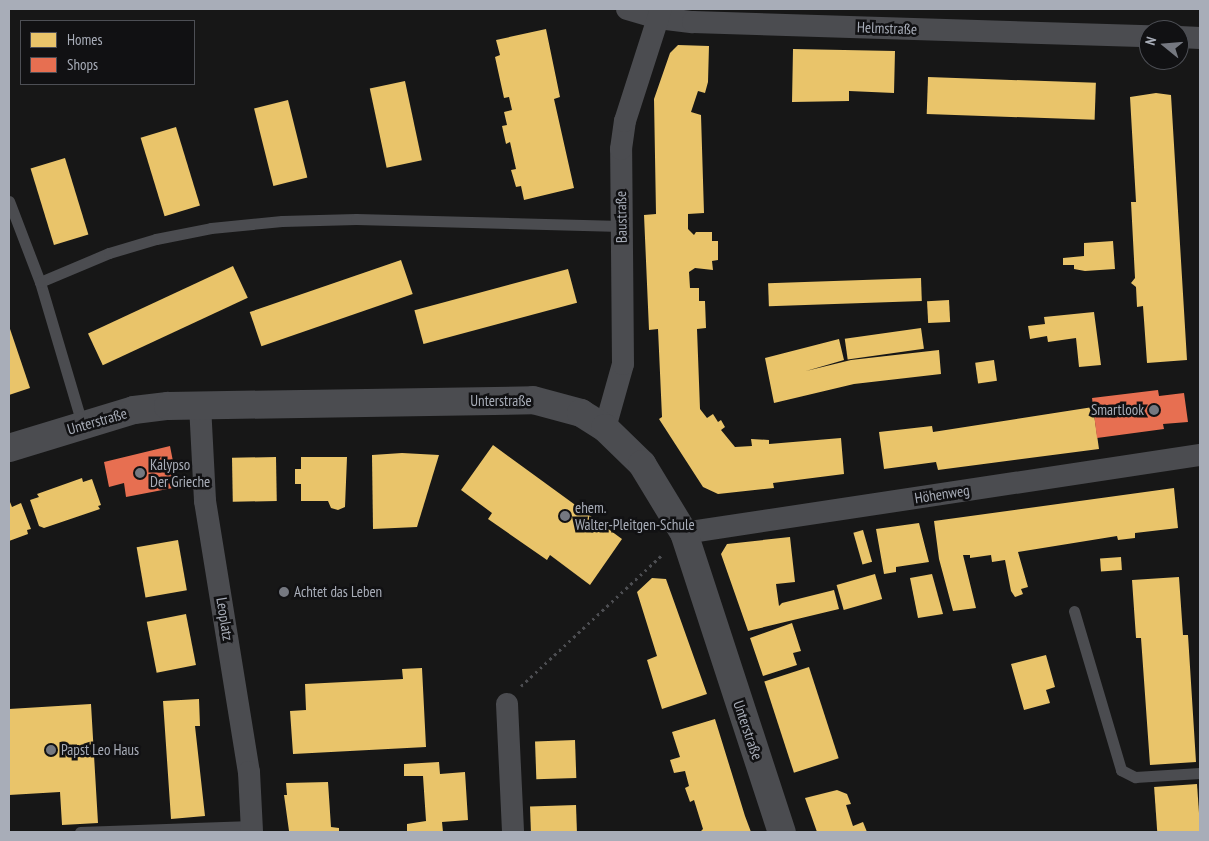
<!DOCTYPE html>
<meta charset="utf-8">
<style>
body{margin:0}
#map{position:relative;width:1209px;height:841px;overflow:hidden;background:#171717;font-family:"PT Sans Narrow",sans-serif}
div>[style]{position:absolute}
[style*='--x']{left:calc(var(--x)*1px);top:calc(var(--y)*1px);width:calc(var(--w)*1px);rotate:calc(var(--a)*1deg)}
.homes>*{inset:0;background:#e9c46a;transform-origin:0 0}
.shops>*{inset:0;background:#e76f51}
.path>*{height:3px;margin-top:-1.5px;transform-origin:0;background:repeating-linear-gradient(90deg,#4d4e52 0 2.5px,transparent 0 6.5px)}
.service>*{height:11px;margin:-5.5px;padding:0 5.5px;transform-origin:5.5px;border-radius:5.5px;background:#4b4c50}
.minor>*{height:22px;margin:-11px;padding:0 11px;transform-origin:11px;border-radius:11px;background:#4b4c50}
.tertiary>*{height:28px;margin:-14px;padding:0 14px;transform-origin:14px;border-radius:14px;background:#4b4c50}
.dots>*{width:14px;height:14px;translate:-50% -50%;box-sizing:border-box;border:2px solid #111113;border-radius:50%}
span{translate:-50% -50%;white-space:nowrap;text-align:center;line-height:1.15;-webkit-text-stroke:5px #111113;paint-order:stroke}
.street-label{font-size:15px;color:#a8adb8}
.poi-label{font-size:15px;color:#a8adb8}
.right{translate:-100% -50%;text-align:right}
.left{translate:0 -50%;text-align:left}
.frame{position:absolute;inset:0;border:10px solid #a8adb8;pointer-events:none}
.legend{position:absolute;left:20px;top:20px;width:175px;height:65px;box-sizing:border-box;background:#111113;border:1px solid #4d4f55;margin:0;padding:6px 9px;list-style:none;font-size:15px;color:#a8adb8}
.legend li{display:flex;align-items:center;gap:10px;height:25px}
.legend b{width:25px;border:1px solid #4d4f55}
.north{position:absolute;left:1139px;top:20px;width:50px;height:50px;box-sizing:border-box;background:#111113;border:1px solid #4d4f55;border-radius:50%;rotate:287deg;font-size:14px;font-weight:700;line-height:20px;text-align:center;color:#a8adb8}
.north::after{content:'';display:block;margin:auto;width:18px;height:22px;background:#757880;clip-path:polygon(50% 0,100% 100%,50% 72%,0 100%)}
</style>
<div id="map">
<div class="homes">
<div style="clip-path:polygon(546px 29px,560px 97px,554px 99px,574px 188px,524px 200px,521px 186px,516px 187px,511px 170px,516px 169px,510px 142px,506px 144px,502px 126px,507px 125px,504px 112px,512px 110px,509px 97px,504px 98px,495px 57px,500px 55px,496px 40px)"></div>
<div style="clip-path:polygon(678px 45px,709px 46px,708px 82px,705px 93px,698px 91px,691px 112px,701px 115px,704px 213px,688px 214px,688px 229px,694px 235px,696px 232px,712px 232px,712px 241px,718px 241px,718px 260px,712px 261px,713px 270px,695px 268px,689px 272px,690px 288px,699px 288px,699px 301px,705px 301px,706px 328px,697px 329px,700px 409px,707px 418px,713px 414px,718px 422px,721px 420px,725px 427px,721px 430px,735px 447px,752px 446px,751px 439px,769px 440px,769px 444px,841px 438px,844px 474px,773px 483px,774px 488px,718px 494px,703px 487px,659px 419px,662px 417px,658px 329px,649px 330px,644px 215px,656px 214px,654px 99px,670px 53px)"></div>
<div style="clip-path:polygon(793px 49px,895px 51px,894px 93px,849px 91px,849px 101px,792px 102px)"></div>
<div style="left:928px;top:77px;width:168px;height:37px;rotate:2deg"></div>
<div style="left:405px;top:81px;width:81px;height:36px;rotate:78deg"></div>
<div style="clip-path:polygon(1156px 93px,1171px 95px,1187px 360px,1147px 363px,1143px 306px,1137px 307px,1136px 287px,1131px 283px,1135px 278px,1131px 202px,1136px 202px,1130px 97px)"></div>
<div style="left:288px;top:100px;width:80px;height:35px;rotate:76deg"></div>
<div style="left:176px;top:127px;width:82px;height:37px;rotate:73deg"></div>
<div style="left:65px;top:158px;width:80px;height:36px;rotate:73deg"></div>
<div style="clip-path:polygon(1113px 241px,1115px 269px,1085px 271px,1074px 269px,1074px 265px,1063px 265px,1063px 258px,1084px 256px,1084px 243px)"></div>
<div style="left:401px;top:260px;width:36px;height:160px;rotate:71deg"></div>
<div style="left:233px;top:266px;width:35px;height:160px;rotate:65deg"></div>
<div style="left:568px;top:269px;width:35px;height:159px;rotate:75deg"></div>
<div style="left:921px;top:278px;width:23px;height:153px;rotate:88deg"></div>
<div style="left:949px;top:300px;width:22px;height:22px;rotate:87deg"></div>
<div style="clip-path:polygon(1094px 312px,1101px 365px,1079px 367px,1076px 338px,1048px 342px,1047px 336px,1030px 339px,1028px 326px,1045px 324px,1044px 317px)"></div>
<div style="clip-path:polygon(9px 326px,30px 388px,9px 395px)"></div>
<div style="left:921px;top:328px;width:21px;height:77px;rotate:82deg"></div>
<div style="clip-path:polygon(839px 339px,844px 360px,806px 371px,851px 360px,939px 350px,941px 374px,854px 384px,774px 403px,765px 358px)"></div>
<div style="left:994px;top:360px;width:21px;height:19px;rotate:82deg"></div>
<div style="clip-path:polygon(1093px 407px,1099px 449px,938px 470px,936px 462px,884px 469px,879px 432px,932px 426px,933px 432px)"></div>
<div style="clip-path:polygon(493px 445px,622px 539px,590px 585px,550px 555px,547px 560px,488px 519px,492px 513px,461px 490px)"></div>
<div style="clip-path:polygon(402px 453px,439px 455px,417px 527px,373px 529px,372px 455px)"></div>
<div style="left:276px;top:457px;width:44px;height:44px;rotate:89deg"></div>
<div style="clip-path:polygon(301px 457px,347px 457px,345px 507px,338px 510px,331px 508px,328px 501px,301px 501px,301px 484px,295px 484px,295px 469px,301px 469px)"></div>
<div style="clip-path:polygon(82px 478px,83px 482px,92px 479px,101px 505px,98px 506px,100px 509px,44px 528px,39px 526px,30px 500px,39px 497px,37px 494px)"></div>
<div style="clip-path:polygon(1174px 488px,1178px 528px,1135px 533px,1135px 538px,1118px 540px,1117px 536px,1018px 552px,1028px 587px,1021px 589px,1023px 594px,1015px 597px,1011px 591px,1005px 560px,992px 562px,991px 555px,970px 558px,970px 555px,963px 555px,976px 608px,953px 611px,939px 559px,934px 521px)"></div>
<div style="clip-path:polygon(10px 502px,12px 507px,21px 503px,31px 529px,27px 530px,28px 534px,9px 541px)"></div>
<div style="clip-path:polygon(919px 523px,929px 562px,896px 567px,896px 572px,884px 574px,876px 529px)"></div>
<div style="left:863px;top:530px;width:33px;height:10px;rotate:74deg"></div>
<div style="clip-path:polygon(790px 537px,795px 582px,776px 584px,779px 606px,782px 603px,834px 590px,839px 609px,748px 631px,721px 554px,727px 544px)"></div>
<div style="left:178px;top:540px;width:51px;height:42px;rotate:80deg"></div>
<div style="left:1121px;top:557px;width:13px;height:21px;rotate:86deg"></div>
<div style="left:875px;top:574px;width:26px;height:40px;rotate:74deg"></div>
<div style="clip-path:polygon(932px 574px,943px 614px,918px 618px,910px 578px)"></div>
<div style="clip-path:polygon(1179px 577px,1183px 635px,1188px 635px,1196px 762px,1150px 765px,1141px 638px,1136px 638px,1132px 580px)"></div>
<div style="clip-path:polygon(652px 578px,666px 579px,707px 694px,662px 709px,647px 660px,657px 656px,637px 592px)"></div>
<div style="left:186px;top:614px;width:52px;height:40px;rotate:79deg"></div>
<div style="clip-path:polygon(792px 623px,801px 651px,793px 653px,797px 665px,763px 676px,750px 638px)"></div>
<div style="clip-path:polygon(1046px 655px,1055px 687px,1046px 690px,1050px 703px,1024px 710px,1011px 664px)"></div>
<div style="left:809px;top:667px;width:96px;height:47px;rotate:72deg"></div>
<div style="clip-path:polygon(422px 668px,426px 747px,293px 754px,290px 711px,306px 710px,305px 684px,403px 679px,402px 669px)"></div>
<div style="clip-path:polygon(199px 699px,200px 726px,195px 726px,205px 816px,171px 819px,163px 701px)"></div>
<div style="clip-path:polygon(91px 704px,98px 823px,62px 825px,60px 792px,9px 795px,9px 709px)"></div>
<div style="clip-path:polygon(715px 719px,745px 816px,751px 832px,700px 832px,703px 829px,694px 800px,690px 802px,685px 788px,689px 786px,685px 771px,674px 773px,670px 760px,680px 757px,672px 732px)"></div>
<div style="left:575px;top:740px;width:38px;height:40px;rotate:88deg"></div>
<div style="clip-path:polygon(439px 762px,440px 774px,465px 772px,468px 820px,442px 822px,443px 832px,407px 832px,407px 824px,426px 821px,423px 776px,404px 776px,404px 764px)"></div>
<div style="clip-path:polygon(328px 782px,331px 827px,339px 828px,339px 832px,289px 831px,284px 795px,287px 795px,286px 783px)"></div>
<div style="left:1197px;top:784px;width:48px;height:43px;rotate:86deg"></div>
<div style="clip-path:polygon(837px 790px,847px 794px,851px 804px,846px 805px,853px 826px,863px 822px,867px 832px,817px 832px,805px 798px)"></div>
<div style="left:576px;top:805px;width:27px;height:46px;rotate:88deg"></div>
</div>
<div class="shops">
<div style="clip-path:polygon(1158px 390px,1159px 396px,1184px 393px,1188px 422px,1163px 424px,1164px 429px,1097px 438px,1092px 398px)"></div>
<div style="clip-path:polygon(170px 446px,178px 487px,126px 497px,124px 483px,109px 487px,104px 462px)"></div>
</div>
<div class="path">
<div style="--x:521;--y:686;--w:194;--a:-42.9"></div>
</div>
<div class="service">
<div style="--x:9;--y:201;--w:87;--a:69.1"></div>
<div style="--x:40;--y:282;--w:148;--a:73.5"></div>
<div style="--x:40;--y:282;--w:75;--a:-22.8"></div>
<div style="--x:109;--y:253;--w:49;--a:-16.6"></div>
<div style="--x:156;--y:239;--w:56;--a:-11.3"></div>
<div style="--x:211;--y:228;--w:71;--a:-5.6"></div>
<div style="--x:282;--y:221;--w:74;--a:-1.5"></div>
<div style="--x:356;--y:219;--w:265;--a:1.5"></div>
<div style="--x:1074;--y:611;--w:166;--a:73.5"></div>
<div style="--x:1121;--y:770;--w:16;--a:27"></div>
<div style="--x:1135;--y:777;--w:65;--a:-3.5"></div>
<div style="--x:80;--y:832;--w:172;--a:-2"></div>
</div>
<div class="minor">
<div style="--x:627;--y:9;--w:32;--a:16"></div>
<div style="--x:658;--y:18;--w:35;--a:7"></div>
<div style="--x:693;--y:22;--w:456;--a:1.8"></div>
<div style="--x:1179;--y:37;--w:21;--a:3"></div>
<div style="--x:200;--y:405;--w:96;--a:87"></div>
<div style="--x:205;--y:501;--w:275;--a:80.8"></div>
<div style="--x:249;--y:772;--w:60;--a:87.1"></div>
<div style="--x:605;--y:428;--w:66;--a:-74.3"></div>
<div style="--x:623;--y:364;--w:215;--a:-90.5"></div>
<div style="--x:621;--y:149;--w:28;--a:-82"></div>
<div style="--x:625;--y:121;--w:118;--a:-72.2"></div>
<div style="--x:684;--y:533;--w:522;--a:-8.6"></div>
<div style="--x:507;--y:704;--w:128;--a:87.3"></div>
</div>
<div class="tertiary">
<div style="--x:9;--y:448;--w:131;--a:-16.9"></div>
<div style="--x:134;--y:410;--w:34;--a:-7"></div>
<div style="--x:168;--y:406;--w:365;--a:-0.9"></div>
<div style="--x:533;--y:400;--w:50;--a:15.2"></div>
<div style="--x:581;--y:413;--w:28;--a:32"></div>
<div style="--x:605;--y:428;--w:52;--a:44.2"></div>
<div style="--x:642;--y:464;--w:81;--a:58.7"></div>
<div style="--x:684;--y:533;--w:315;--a:71.9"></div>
</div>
<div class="dots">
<div style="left:1154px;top:410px;background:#757880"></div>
<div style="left:140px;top:473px;background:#757880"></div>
<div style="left:565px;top:516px;background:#757880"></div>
<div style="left:284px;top:592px;background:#757880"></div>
<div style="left:51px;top:750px;background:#757880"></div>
</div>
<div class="street-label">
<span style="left:887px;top:28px;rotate:2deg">Helmstraße</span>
<span style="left:621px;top:217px;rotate:-91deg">Baustraße</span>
<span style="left:501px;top:401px">Unterstraße</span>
<span style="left:97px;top:421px;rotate:-16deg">Unterstraße</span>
<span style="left:942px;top:494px;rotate:-9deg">Höhenweg</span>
<span style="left:225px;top:619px;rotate:81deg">Leoplatz</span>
<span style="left:748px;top:730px;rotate:71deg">Unterstraße</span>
</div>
<div class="poi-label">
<span class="right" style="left:1144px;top:410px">Smartlook</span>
<span class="left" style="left:150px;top:473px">Kalypso<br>Der Grieche</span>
<span class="left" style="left:575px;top:516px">ehem.<br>Walter-Pleitgen-Schule</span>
<span class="left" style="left:294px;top:592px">Achtet das Leben</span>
<span class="left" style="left:61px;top:750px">Papst Leo Haus</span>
</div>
<div class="frame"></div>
<ul class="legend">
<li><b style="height:14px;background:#e9c46a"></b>Homes</li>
<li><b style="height:14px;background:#e76f51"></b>Shops</li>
</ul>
<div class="north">N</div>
</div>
